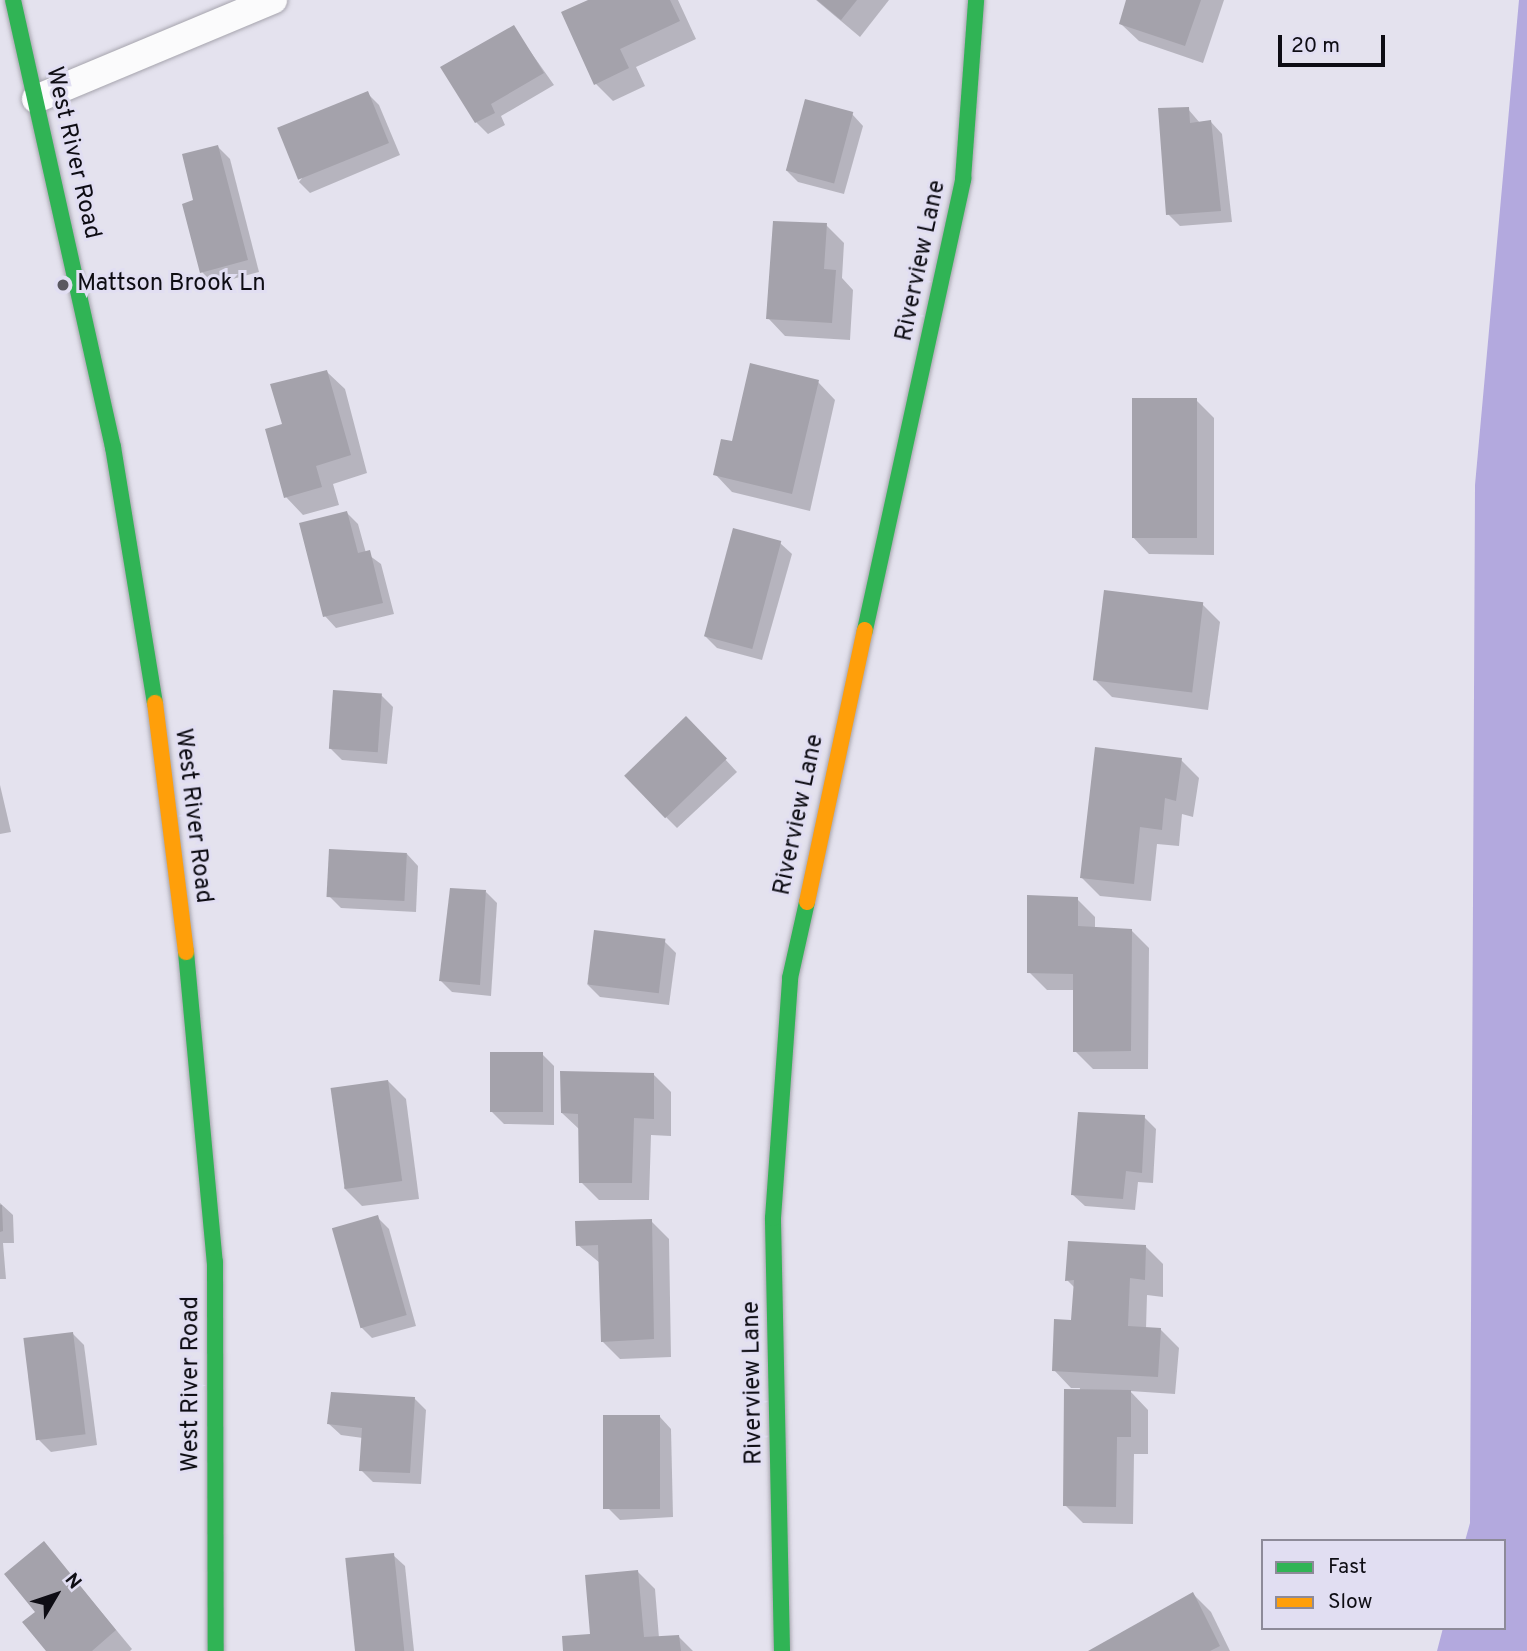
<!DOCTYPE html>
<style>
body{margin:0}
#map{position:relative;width:1527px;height:1651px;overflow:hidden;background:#e4e2ee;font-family:Overpass,sans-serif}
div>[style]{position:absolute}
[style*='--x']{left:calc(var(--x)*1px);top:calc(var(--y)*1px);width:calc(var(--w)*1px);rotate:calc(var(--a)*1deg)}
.water>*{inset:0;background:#b3a9de}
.shadow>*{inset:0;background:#0003}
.building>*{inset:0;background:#a4a2ab;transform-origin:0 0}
.roads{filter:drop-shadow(0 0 2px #a6a4ad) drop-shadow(0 0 2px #a6a4ad)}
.street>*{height:28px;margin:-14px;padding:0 14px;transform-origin:14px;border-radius:14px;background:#fbfbfc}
.fast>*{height:16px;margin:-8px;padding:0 8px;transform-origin:8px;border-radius:8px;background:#30b455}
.slow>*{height:16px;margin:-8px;padding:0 8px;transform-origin:8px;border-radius:8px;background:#ff9f0a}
.dots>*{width:19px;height:19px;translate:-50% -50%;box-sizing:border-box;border:4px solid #e1def2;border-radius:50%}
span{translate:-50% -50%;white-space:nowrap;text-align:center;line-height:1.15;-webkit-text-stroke:6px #e1def2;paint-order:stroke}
.street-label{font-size:24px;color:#0e0d14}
.poi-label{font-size:24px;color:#0e0d14}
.left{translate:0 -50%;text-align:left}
.legend{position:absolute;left:1261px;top:1539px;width:245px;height:91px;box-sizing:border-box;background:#e1def2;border:2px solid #8d8a99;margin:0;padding:9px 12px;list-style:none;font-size:21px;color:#0e0d14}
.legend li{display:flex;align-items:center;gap:14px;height:35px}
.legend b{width:35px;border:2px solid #8d8a99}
.north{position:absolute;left:21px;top:1560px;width:70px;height:70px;-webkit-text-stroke:5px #e1def2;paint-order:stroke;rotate:51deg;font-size:19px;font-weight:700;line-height:28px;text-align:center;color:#0e0d14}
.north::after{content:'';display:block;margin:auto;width:24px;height:32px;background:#0e0d14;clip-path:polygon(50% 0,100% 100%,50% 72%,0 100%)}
.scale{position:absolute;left:1278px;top:35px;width:107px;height:32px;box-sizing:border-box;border:4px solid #0e0d14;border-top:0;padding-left:9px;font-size:21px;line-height:24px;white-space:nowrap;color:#0e0d14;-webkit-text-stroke:5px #e1def2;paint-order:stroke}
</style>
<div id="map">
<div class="water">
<div style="clip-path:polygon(1519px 0,1527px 0,1527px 1651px,1437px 1651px,1443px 1628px,1504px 1628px,1504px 1541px,1465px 1541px,1470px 1523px,1475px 485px)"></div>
</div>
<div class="shadow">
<div style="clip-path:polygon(592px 0,678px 0,696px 39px,636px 67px,645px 86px,613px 101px,595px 83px)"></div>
<div style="clip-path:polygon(816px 0,889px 0,860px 37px)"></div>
<div style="clip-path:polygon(1128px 0,1224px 0,1203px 63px,1139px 41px,1121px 24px)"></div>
<div style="clip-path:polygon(513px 27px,554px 85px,501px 116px,505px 125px,488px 134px,476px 122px)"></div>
<div style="clip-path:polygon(367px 93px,379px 105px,400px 155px,310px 193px,299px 182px)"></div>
<div style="clip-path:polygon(1188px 109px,1200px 123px,1211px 122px,1222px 134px,1232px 222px,1180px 226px,1168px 214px)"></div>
<div style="clip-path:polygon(852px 114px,863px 126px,844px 194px,798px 182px,786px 170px)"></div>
<div style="clip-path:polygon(218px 147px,230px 159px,259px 272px,214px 284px,202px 272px,195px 201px)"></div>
<div style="clip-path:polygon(826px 225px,844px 243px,842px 278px,853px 290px,850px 340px,785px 336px,768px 318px)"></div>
<div style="clip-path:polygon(327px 372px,345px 389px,367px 473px,333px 484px,339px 505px,303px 515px,286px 497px,284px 425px)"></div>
<div style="clip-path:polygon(818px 382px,835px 400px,810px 511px,732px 492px,715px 474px,734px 443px)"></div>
<div style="clip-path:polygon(1196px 400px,1214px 418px,1214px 555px,1149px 554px,1132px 536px)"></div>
<div style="clip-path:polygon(346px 512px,358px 524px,366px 553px,381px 564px,394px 614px,336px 628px,325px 616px)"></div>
<div style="clip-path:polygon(780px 543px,792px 554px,762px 660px,717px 648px,705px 636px)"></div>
<div style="clip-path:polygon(1202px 604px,1220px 622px,1208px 710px,1112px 697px,1094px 679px)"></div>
<div style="clip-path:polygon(381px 695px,393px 707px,387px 764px,342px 760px,330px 748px)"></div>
<div style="clip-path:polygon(698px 730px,737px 772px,677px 828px,666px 817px)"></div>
<div style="clip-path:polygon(1181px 760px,1199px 778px,1193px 817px,1182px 814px,1179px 846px,1157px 844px,1151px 901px,1100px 896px,1082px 878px)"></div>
<div style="clip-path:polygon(0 785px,11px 832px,0 834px)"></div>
<div style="clip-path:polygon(407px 854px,418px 866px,416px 912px,341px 908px,329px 896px)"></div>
<div style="clip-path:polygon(486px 892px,497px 903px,491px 996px,452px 992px,440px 980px)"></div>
<div style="clip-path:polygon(1077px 899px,1095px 917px,1095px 928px,1131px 930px,1149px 948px,1148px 1069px,1093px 1069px,1075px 1051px,1075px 990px,1047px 990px,1029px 972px)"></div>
<div style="clip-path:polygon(664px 941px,676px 953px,669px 1005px,600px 997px,588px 985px)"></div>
<div style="clip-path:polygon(542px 1054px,554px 1066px,554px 1125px,504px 1124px,492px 1112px)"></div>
<div style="clip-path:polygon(653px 1074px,671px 1092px,671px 1136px,651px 1135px,649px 1200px,599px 1200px,581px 1182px,580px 1130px,562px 1113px)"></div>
<div style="clip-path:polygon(388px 1081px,406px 1099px,419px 1199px,362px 1206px,344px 1188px)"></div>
<div style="clip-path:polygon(1144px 1117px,1156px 1129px,1153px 1183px,1138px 1182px,1135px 1210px,1085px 1206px,1073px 1195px)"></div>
<div style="clip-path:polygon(0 1203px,13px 1215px,14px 1243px,3px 1243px,6px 1279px,0 1279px)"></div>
<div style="clip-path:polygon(377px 1217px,389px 1229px,416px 1326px,372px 1338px,360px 1326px)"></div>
<div style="clip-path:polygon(651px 1221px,669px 1239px,671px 1357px,620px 1359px,602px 1341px,600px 1263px,578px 1245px)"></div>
<div style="clip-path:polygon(1145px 1246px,1163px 1264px,1163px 1297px,1147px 1295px,1146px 1329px,1161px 1330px,1179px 1348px,1175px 1394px,1130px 1391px,1148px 1410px,1148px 1454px,1134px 1454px,1133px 1524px,1083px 1523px,1065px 1505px,1080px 1388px,1071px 1388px,1054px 1370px,1073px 1322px,1075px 1288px,1067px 1280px)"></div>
<div style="clip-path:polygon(72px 1333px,84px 1345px,97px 1445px,51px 1452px,39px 1440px)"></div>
<div style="clip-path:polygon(414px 1398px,426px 1410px,421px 1484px,373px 1482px,361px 1470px,363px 1438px,341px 1435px,329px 1424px)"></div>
<div style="clip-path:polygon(660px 1417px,671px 1429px,673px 1517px,620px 1520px,608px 1508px)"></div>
<div style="clip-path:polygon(44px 1543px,132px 1649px,130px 1651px,48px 1651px,37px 1612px)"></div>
<div style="clip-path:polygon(393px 1555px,405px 1566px,414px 1651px,356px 1651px)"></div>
<div style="clip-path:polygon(637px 1571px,655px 1589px,659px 1638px,678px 1636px,693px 1651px,565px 1651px,592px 1636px)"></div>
<div style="clip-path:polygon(1193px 1594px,1211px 1612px,1230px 1651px,1092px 1651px)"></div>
</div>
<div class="building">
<div style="clip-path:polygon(588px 0,670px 0,680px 21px,620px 49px,629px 68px,594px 85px,561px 12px)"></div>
<div style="clip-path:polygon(817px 0,857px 0,841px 20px)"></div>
<div style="clip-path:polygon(1126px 0,1201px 0,1185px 46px,1119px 24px)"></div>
<div style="clip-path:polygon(514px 25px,544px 73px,491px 104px,495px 113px,475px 123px,440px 67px)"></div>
<div style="left:368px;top:91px;width:56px;height:98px;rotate:68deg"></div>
<div style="left:805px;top:99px;width:50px;height:74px;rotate:15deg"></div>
<div style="clip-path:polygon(1189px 107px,1190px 123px,1211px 120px,1221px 211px,1166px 215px,1158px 108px)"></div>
<div style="clip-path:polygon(218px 145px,248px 260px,200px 273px,182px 204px,193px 200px,182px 154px)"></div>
<div style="clip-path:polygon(773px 221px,827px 223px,824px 269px,836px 270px,832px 323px,766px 319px)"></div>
<div style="clip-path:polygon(750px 363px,819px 380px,792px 494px,713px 475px,721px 439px,732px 441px)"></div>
<div style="clip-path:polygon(327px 370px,351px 455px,316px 466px,322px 487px,284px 498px,265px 429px,282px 424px,270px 384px)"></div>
<div style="left:1197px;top:398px;width:140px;height:65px;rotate:90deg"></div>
<div style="clip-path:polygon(347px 511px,358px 553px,370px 550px,383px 603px,323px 617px,299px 523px)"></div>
<div style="left:733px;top:528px;width:50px;height:112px;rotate:15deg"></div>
<div style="left:1104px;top:590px;width:100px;height:91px;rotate:7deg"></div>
<div style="left:333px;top:690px;width:49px;height:59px;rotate:4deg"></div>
<div style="left:686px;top:716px;width:59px;height:86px;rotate:46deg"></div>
<div style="clip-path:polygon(1095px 747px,1182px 758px,1176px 801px,1165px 798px,1162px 830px,1140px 827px,1134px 884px,1080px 878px)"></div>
<div style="left:329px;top:849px;width:78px;height:48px;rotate:3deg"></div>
<div style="clip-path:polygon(450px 888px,486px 890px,480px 985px,439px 981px)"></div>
<div style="clip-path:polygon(1027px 895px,1078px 897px,1078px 926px,1132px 929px,1131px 1051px,1073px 1052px,1073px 974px,1027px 973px)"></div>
<div style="left:594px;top:930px;width:72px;height:55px;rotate:7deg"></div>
<div style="left:490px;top:1052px;width:53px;height:60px"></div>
<div style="clip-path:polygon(560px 1071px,654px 1073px,654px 1119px,634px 1118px,632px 1183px,579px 1183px,578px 1114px,561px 1113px)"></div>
<div style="left:388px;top:1080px;width:102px;height:58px;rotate:82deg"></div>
<div style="clip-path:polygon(1078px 1112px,1145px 1115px,1142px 1173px,1126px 1171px,1123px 1199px,1071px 1195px)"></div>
<div style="clip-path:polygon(0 1205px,2px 1205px,3px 1231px,0 1232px)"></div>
<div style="left:378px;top:1215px;width:104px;height:48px;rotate:74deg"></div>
<div style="clip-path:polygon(652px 1219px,654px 1339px,601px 1342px,598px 1245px,576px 1246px,575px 1221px)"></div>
<div style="clip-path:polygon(1068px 1241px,1146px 1245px,1145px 1280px,1130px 1278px,1128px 1326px,1161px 1328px,1158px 1377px,1052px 1371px,1054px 1319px,1071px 1320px,1074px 1280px,1065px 1281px)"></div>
<div style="left:73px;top:1332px;width:103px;height:50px;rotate:83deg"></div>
<div style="clip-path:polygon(1064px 1389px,1131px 1390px,1131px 1437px,1117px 1437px,1116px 1507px,1063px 1506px)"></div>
<div style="clip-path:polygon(331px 1392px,415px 1397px,410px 1473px,359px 1471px,362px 1428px,327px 1424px)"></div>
<div style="left:603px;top:1415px;width:57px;height:94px"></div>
<div style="clip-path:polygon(44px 1541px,116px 1630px,92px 1651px,46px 1651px,22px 1622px,35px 1612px,4px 1574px)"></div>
<div style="left:394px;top:1553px;width:99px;height:49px;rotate:84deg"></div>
<div style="clip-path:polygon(638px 1570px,644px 1637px,679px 1635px,681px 1651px,563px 1651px,562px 1636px,590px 1634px,585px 1575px)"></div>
<div style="clip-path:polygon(1193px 1592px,1220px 1646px,1210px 1651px,1088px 1651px)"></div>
</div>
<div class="roads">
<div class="street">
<div style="--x:36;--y:99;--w:257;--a:-22.7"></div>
</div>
<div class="fast">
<div style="--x:13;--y:0;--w:458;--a:77.4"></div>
<div style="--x:113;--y:447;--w:259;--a:80.7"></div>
<div style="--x:865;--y:630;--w:462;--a:-77.7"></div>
<div style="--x:963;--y:179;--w:179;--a:-85.8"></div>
<div style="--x:186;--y:952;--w:311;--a:84.7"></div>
<div style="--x:215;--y:1262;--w:389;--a:89.9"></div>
<div style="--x:782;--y:1651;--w:433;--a:-91.2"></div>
<div style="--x:773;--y:1218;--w:241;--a:-85.9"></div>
<div style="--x:790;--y:978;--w:78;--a:-77.4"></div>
</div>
<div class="slow">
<div style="--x:155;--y:703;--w:251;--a:82.9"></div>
<div style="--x:807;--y:902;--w:278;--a:-78"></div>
</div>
</div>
<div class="dots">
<div style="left:63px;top:285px;background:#595860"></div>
</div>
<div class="street-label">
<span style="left:72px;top:153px;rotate:77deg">West River Road</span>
<span style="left:922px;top:261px;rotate:-78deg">Riverview Lane</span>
<span style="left:800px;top:815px;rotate:-78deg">Riverview Lane</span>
<span style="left:192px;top:816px;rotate:83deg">West River Road</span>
<span style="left:754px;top:1383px;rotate:-91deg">Riverview Lane</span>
<span style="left:192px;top:1384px;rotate:-90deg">West River Road</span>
</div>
<div class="poi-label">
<span class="left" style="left:77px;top:285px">Mattson Brook Ln</span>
</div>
<ul class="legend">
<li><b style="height:9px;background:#30b455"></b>Fast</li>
<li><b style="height:9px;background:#ff9f0a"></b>Slow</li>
</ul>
<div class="north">N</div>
<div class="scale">20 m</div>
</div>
